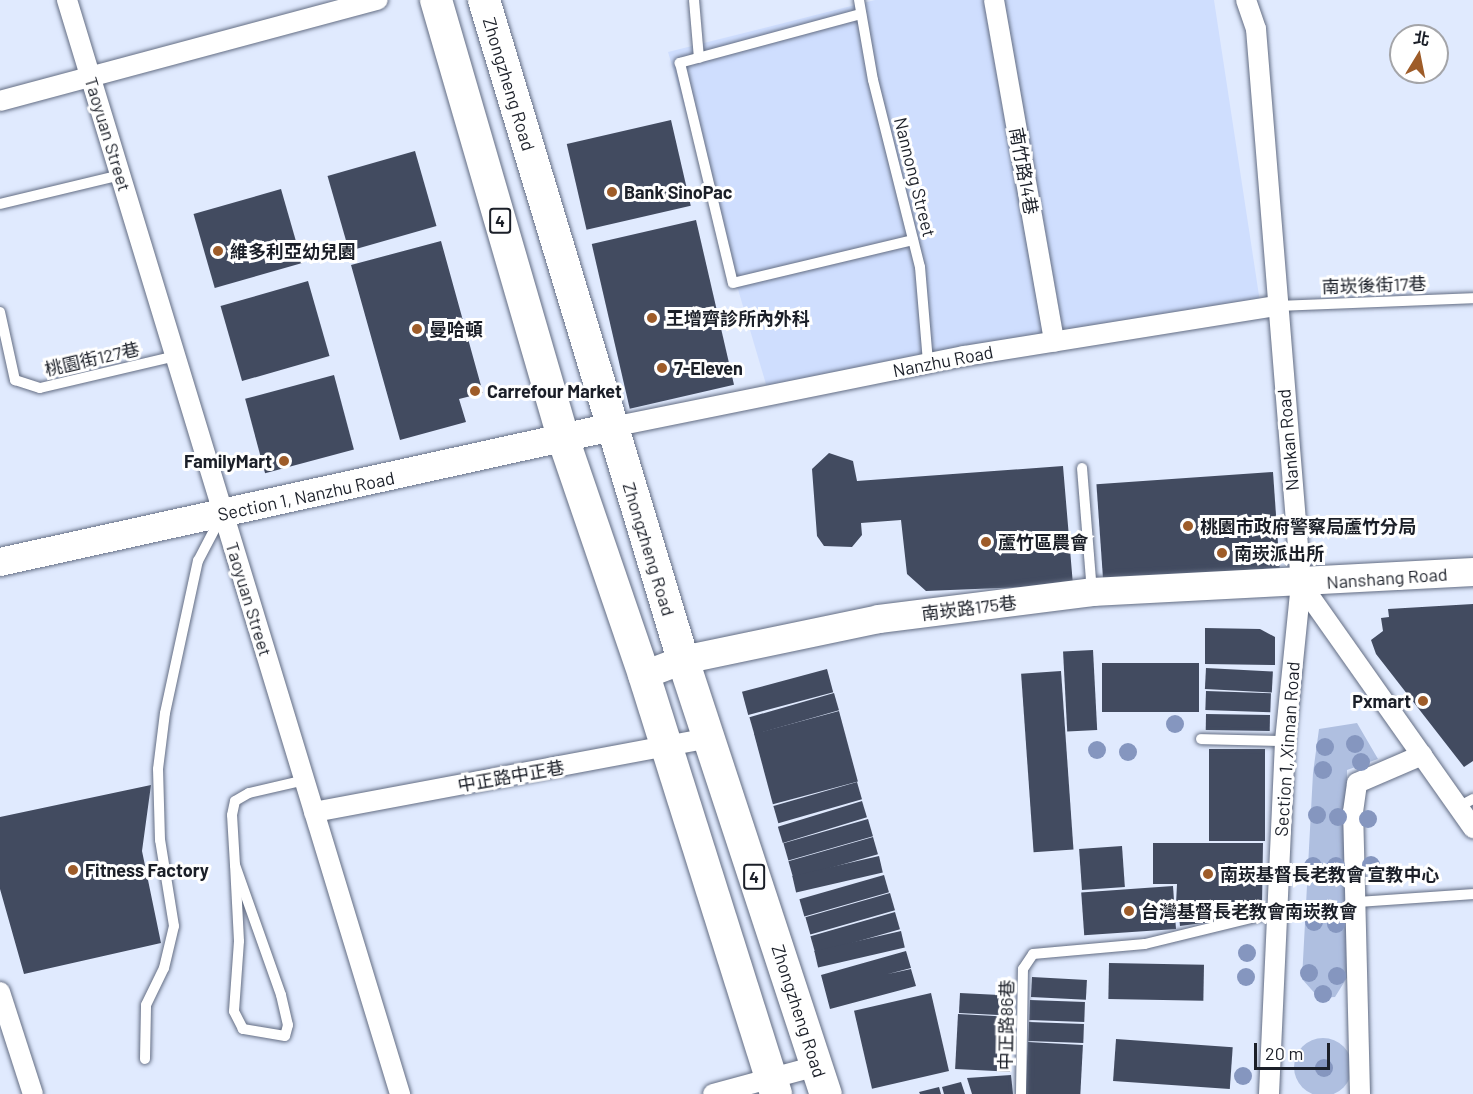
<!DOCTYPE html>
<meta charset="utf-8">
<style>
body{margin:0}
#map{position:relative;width:1473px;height:1094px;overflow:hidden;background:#e0eafe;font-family:Barlow,"Noto Sans TC",sans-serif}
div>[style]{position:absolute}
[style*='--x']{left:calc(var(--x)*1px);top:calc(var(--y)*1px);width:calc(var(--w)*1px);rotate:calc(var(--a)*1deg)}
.built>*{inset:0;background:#cfdefe}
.green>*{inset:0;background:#afbfe0}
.round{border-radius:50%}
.building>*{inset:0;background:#424b60;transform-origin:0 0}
.roads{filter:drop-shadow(0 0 2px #636d83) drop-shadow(0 0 2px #636d83)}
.lane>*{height:10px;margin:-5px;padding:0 5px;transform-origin:5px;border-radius:5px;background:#fff}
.street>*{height:20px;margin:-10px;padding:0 10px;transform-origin:10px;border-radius:10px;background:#fff}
.secondary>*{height:28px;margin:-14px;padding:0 14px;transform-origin:14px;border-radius:14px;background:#fff}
.primary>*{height:32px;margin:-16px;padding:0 16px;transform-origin:16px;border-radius:16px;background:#fff}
.trees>*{width:18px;height:18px;margin:-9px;border-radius:50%;background:#8596bf}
.dots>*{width:16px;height:16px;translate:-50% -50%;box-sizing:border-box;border:3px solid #fff;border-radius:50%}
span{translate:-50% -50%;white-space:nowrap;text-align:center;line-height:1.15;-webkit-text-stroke:6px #fff;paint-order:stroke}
.shield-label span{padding:2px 4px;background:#fff;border:2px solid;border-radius:4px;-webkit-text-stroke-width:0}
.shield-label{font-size:16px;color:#1b1f28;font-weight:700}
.street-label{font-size:18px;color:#1b1f28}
.poi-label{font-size:18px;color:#1b1f28;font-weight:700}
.left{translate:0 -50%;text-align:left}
.right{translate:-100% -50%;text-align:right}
.north{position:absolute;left:1389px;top:24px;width:60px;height:60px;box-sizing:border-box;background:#fff;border:2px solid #a4a5a9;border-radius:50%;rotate:10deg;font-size:16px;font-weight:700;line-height:24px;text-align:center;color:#1b1f28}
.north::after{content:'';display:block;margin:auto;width:21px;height:27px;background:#9e5c29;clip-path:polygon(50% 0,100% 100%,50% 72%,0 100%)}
.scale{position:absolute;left:1254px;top:1043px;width:76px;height:27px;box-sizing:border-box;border:3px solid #1b1f28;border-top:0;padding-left:8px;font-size:18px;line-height:21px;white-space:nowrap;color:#1b1f28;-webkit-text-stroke:4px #fff;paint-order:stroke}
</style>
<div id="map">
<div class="built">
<div style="clip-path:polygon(875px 0,1214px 0,1260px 302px,768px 391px,668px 52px)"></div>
</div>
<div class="green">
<div style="clip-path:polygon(1357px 723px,1378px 759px,1347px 770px,1348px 976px,1335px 997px,1319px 998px,1302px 979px,1313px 773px,1319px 729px)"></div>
<div class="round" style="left:1294px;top:1038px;width:58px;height:58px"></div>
</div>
<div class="building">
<div style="left:671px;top:120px;width:88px;height:107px;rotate:77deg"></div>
<div style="left:415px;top:151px;width:78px;height:91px;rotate:74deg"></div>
<div style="left:281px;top:189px;width:77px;height:91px;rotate:74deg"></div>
<div style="left:696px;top:220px;width:169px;height:107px;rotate:77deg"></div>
<div style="clip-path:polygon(441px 241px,483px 393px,459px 399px,466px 422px,400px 440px,351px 265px)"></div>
<div style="left:308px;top:281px;width:78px;height:91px;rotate:74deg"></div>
<div style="left:334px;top:375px;width:77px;height:92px;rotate:75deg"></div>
<div style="clip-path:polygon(829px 453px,853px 461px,857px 481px,1063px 466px,1073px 585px,926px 591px,907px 574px,901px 520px,861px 523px,862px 535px,852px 547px,824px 546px,817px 536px,812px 469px)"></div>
<div style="left:1273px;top:472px;width:96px;height:177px;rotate:86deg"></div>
<div style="clip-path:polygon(1473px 604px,1473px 761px,1464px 767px,1376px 654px,1371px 640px,1383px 631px,1381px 618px,1389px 617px,1388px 609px)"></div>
<div style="clip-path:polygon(1205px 628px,1260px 629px,1275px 637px,1275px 665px,1205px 664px)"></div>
<div style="left:1093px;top:650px;width:80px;height:30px;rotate:87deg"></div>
<div style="left:1102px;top:663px;width:97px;height:49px"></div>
<div style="left:1206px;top:668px;width:67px;height:21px;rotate:3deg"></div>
<div style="left:827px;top:669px;width:24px;height:88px;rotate:75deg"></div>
<div style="left:1061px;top:671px;width:179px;height:40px;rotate:86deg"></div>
<div style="left:1206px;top:691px;width:65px;height:19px;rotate:2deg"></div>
<div style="left:834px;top:693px;width:18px;height:88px;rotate:74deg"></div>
<div style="left:839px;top:711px;width:73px;height:88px;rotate:75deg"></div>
<div style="left:1206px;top:714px;width:64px;height:16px;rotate:1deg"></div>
<div style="left:1209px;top:749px;width:56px;height:92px"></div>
<div style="left:857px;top:782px;width:18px;height:87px;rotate:74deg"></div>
<div style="clip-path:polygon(151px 785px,142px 851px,161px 943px,24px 974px,0 889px,0 817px)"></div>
<div style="left:862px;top:801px;width:17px;height:88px;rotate:73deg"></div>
<div style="left:868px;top:819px;width:18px;height:88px;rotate:74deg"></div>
<div style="left:873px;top:837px;width:18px;height:88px;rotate:74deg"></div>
<div style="clip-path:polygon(1153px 843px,1263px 843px,1262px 906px,1176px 904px,1177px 884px,1153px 884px)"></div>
<div style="left:1122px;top:846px;width:41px;height:43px;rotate:86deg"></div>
<div style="left:879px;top:856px;width:17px;height:89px;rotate:77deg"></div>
<div style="left:884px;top:875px;width:18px;height:88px;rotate:74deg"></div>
<div style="left:1173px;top:886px;width:43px;height:92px;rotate:86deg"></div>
<div style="left:890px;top:893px;width:18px;height:88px;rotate:74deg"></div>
<div style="clip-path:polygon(1178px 907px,1218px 908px,1218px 921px,1180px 926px)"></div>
<div style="left:895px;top:912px;width:18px;height:88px;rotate:74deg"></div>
<div style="left:901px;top:931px;width:17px;height:89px;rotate:77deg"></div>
<div style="clip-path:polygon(906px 951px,911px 968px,888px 974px,911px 969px,916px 986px,830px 1009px,821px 975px)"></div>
<div style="left:1109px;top:963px;width:95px;height:36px;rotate:1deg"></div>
<div style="left:1032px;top:977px;width:55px;height:20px;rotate:3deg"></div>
<div style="left:931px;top:993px;width:80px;height:79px;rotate:77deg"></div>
<div style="left:960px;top:993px;width:54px;height:20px;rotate:3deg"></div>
<div style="left:1030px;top:1000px;width:55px;height:20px;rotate:2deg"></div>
<div style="left:958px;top:1014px;width:55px;height:55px;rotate:3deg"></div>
<div style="left:1029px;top:1022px;width:55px;height:19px;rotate:2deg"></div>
<div style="left:1116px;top:1039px;width:117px;height:42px;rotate:4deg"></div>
<div style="left:1028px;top:1042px;width:55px;height:52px;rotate:3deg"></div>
<div style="clip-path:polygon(1011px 1075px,1013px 1094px,972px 1094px,967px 1078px)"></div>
<div style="clip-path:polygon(961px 1082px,965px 1094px,944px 1094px,942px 1087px)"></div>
<div style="clip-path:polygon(939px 1087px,941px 1094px,920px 1094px,919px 1092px)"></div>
</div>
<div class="roads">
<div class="lane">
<div style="--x:694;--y:0;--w:58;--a:85.1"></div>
<div style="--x:859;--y:0;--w:81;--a:80.1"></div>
<div style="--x:873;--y:80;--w:193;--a:75.9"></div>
<div style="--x:920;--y:267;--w:96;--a:85.2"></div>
<div style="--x:861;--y:14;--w:188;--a:164.9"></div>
<div style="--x:680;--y:63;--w:226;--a:76.5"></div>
<div style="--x:733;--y:283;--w:185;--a:-13.4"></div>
<div style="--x:0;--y:204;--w:124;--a:-13.5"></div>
<div style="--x:1276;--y:306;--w:197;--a:-2.3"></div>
<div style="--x:0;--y:312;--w:70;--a:77.6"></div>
<div style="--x:15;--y:380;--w:26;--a:18"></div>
<div style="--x:40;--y:388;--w:139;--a:-13.3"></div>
<div style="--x:1082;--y:468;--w:124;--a:85.4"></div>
<div style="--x:1201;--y:739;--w:84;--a:1.4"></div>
<div style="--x:1458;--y:807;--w:17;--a:-28"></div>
<div style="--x:235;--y:865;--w:138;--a:70.5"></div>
<div style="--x:281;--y:995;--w:31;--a:77"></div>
<div style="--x:288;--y:1025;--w:11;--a:105"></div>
<div style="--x:285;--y:1036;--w:43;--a:-170.5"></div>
<div style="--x:243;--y:1029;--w:20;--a:-117"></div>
<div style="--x:234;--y:1011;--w:70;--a:-85.9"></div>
<div style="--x:239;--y:941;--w:76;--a:-93"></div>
<div style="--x:235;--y:865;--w:50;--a:-93.4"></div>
<div style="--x:232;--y:815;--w:14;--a:-78"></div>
<div style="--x:235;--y:801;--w:16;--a:-30"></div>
<div style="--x:249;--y:793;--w:57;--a:-13.1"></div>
<div style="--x:1359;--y:902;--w:114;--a:-4"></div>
<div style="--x:145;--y:1059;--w:54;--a:-88.9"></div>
<div style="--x:146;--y:1005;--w:41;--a:-64.1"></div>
<div style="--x:164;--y:968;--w:43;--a:-76.6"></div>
<div style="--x:174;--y:926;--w:87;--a:-99.2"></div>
<div style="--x:160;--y:840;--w:71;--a:-91.6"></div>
<div style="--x:158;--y:769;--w:56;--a:-82.9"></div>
<div style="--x:165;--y:713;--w:156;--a:-77.8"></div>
<div style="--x:198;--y:561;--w:47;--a:-62.4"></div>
<div style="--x:1021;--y:1094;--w:125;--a:-89.1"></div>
<div style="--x:1023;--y:969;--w:18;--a:-56"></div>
<div style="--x:1033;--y:954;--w:112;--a:-5.1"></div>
<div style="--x:1145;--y:944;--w:134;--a:-13.8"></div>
</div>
<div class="street">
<div style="--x:67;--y:0;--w:1144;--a:73.07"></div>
<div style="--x:994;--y:0;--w:347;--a:80"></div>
<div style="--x:1246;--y:0;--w:31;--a:71"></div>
<div style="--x:1256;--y:29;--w:557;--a:85.36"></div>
<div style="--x:1301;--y:584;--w:299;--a:54.8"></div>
<div style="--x:0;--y:101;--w:391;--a:-15"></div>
<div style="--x:612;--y:427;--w:359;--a:-11.4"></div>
<div style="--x:964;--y:356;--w:316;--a:-9.1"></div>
<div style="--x:314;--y:812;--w:401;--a:-10.6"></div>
<div style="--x:0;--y:992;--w:107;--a:72.1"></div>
<div style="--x:713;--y:1094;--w:108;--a:-15.1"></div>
<div style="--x:1269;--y:1094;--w:353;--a:-87.4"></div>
<div style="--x:1285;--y:741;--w:158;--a:-84.2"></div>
<div style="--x:1360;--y:1094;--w:282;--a:-91.4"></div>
<div style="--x:1353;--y:812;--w:29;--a:-82"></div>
<div style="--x:1357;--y:783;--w:71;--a:-23.3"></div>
</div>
<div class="secondary">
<div style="--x:0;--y:562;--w:627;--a:-12.44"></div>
<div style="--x:644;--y:675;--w:42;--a:-21"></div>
<div style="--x:683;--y:660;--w:200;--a:-11.8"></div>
<div style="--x:879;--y:619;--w:215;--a:-7.2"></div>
<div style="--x:1092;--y:592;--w:382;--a:-3"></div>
</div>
<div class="primary">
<div style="--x:436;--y:0;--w:459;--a:73.8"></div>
<div style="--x:564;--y:441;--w:247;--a:71.1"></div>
<div style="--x:644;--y:675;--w:439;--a:72.5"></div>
<div style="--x:484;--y:0;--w:689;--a:73.22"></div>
<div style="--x:683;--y:660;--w:457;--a:71.8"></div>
</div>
</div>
<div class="trees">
<div style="left:1175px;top:724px"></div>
<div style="left:1355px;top:744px"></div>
<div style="left:1325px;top:747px"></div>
<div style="left:1097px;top:750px"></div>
<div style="left:1128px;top:752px"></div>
<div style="left:1361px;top:762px"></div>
<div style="left:1323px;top:770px"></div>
<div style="left:1317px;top:815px"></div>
<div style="left:1338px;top:817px"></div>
<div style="left:1368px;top:819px"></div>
<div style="left:1371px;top:865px"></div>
<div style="left:1313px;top:866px"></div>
<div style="left:1336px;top:866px"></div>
<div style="left:1314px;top:922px"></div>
<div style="left:1336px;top:924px"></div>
<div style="left:1247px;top:953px"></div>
<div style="left:1309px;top:973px"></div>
<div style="left:1337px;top:976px"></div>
<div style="left:1246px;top:977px"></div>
<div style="left:1323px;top:994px"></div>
<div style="left:1324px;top:1068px"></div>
<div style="left:1243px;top:1076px"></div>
</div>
<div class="dots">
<div style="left:612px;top:192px;background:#9e5c29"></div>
<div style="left:218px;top:251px;background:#9e5c29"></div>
<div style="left:652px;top:318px;background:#9e5c29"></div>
<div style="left:417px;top:329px;background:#9e5c29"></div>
<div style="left:662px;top:368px;background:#9e5c29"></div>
<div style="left:475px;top:391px;background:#9e5c29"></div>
<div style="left:284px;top:461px;background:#9e5c29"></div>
<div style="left:1188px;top:526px;background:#9e5c29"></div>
<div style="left:986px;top:542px;background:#9e5c29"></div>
<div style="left:1222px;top:553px;background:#9e5c29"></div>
<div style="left:1423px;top:701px;background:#9e5c29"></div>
<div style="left:73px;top:870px;background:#9e5c29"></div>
<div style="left:1208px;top:874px;background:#9e5c29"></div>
<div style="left:1129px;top:911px;background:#9e5c29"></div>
</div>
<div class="shield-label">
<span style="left:500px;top:221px">4</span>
<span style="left:754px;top:877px">4</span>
</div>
<div class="street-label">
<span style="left:509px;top:84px;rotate:73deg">Zhongzheng Road</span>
<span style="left:108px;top:134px;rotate:73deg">Taoyuan Street</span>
<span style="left:1024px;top:171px;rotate:80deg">南竹路14巷</span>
<span style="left:915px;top:177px;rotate:76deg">Nannong Street</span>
<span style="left:1374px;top:285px;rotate:-2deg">南崁後街17巷</span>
<span style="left:92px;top:359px;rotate:-13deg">桃園街127巷</span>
<span style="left:943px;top:361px;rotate:-11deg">Nanzhu Road</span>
<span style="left:1288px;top:440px;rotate:-95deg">Nankan Road</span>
<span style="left:306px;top:496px;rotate:-12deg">Section 1, Nanzhu Road</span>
<span style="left:649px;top:549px;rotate:73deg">Zhongzheng Road</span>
<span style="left:1387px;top:578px;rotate:-4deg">Nanshang Road</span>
<span style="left:249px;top:599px;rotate:73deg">Taoyuan Street</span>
<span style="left:969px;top:608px;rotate:-7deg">南崁路175巷</span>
<span style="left:1287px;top:749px;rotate:-86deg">Section 1, Xinnan Road</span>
<span style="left:511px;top:776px;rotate:-10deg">中正路中正巷</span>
<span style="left:799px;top:1011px;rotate:72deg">Zhongzheng Road</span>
<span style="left:1006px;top:1025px;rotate:-89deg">中正路86巷</span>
</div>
<div class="poi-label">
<span class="left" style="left:624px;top:192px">Bank SinoPac</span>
<span class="left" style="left:230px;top:251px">維多利亞幼兒園</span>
<span class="left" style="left:666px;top:318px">王增齊診所內外科</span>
<span class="left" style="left:429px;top:329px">曼哈頓</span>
<span class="left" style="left:674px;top:368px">7-Eleven</span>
<span class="left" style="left:487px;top:391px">Carrefour Market</span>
<span class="right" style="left:272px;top:461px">FamilyMart</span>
<span class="left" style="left:1200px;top:526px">桃園市政府警察局蘆竹分局</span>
<span class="left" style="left:998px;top:542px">蘆竹區農會</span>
<span class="left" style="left:1234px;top:553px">南崁派出所</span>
<span class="right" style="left:1411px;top:701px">Pxmart</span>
<span class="left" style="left:85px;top:870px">Fitness Factory</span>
<span class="left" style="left:1220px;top:874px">南崁基督長老教會 宣教中心</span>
<span class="left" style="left:1141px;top:911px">台灣基督長老教會南崁教會</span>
</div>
<div class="north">北</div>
<div class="scale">20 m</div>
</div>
